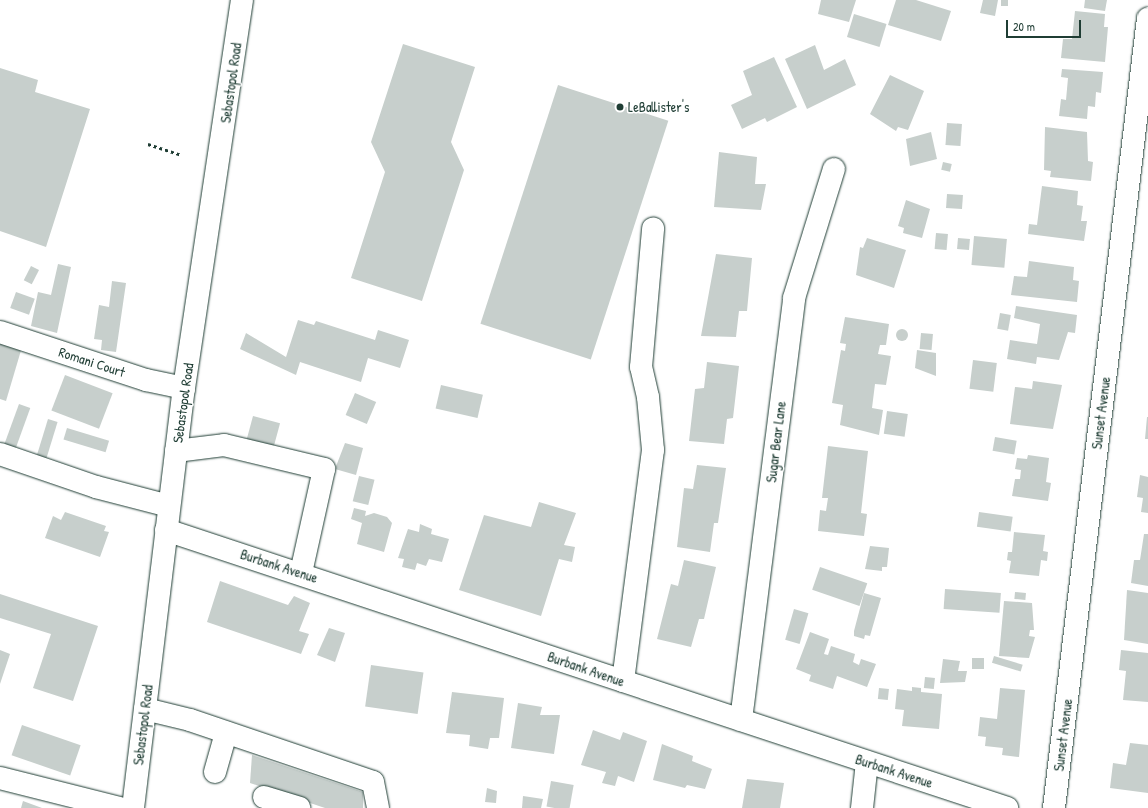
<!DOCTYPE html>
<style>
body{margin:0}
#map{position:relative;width:1148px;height:808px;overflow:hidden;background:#fff;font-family:"Patrick Hand",sans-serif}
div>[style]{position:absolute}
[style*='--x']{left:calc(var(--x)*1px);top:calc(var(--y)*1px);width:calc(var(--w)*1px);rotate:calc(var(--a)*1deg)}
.building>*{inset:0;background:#c7cfcc;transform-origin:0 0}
.round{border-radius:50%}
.path>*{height:2.5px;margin-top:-1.25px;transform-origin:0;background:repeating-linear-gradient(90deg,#1f3d34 0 3px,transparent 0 6px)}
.roads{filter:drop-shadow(0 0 1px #1f3d34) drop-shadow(0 0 1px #1f3d34)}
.minor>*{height:22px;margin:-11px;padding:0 11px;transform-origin:11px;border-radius:11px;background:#fff}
.major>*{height:22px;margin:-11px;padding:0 11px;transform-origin:11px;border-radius:11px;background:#fff}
.dots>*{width:11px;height:11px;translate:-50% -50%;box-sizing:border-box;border:2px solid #fff;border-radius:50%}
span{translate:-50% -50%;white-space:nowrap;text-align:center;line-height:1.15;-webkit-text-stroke:3px #fff;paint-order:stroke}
.street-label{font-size:14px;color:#1f3d34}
.poi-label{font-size:14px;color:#1f3d34}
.left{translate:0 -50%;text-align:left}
.scale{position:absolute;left:1006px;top:20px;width:75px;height:18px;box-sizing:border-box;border:2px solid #1f3d34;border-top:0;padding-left:5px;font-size:12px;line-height:14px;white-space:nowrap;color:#1f3d34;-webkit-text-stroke:3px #fff;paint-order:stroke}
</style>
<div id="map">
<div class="building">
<div style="clip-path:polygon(821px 0,856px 0,849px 22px,818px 14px)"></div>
<div style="clip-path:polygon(896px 0,916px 0,951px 11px,941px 41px,888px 25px)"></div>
<div style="clip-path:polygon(983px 0,998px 0,995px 16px,980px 13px)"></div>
<div style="left:1001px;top:0;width:7px;height:6px"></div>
<div style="clip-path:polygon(1085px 0,1107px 0,1105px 11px,1084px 8px)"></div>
<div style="clip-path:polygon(1075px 11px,1105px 14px,1104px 27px,1108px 27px,1105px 62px,1061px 58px,1063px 39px,1072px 39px)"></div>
<div style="left:854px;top:14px;width:34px;height:24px;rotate:17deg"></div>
<div style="clip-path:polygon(403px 44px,475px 67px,451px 142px,464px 170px,422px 301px,351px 278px,385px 172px,371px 142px)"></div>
<div style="clip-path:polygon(815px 45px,824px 70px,845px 59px,856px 85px,807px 109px,785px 59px)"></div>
<div style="clip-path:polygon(774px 57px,797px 107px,767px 122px,765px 118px,742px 129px,731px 105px,752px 95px,743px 71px)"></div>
<div style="clip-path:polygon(0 68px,38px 80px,35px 92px,90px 109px,46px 247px,0 231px)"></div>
<div style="clip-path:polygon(1062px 69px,1103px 72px,1101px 93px,1096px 92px,1095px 107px,1088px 106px,1087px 119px,1059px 116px,1061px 99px,1066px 100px,1068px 78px,1061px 77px)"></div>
<div style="clip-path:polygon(890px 75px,924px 91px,908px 130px,898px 127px,896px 131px,870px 114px)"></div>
<div style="left:558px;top:85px;width:116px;height:251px;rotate:18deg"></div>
<div style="left:947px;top:123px;width:15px;height:22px;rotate:4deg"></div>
<div style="clip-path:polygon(1045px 127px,1087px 132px,1088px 161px,1093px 162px,1091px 181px,1050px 177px,1051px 171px,1044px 170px)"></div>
<div style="clip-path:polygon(931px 132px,937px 159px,910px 166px,906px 139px)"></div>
<div style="clip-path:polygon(719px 152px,757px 157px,755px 184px,766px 184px,761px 210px,714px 207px)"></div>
<div style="left:943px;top:162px;width:9px;height:8px;rotate:13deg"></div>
<div style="clip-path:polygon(1042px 186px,1078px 191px,1077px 205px,1083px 206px,1081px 221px,1087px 221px,1084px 241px,1028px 234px,1029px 224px,1037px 225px)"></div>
<div style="left:947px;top:194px;width:16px;height:14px;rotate:4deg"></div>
<div style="clip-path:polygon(906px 200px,930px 209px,922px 238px,903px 233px,904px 228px,898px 226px)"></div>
<div style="left:936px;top:233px;width:12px;height:16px;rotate:5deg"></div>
<div style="left:974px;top:236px;width:33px;height:29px;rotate:5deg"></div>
<div style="clip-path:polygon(867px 238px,906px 250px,894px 288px,856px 275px,860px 247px,863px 248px)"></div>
<div style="left:958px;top:238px;width:12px;height:11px;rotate:5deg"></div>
<div style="clip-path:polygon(716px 254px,752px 258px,747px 311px,739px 311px,736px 337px,701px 336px)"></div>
<div style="clip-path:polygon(1029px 261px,1074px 267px,1073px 280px,1079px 281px,1077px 302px,1011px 295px,1014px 276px,1027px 277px)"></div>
<div style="clip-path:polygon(58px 264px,71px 267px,57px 333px,31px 326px,38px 292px,51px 295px)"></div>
<div style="left:31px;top:266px;width:9px;height:16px;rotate:27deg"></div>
<div style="clip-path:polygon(112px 281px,126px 283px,116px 352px,101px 350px,102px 340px,94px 339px,99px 305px,109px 307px)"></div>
<div style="left:16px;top:292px;width:20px;height:17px;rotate:20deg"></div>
<div style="clip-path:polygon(1016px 306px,1077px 315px,1075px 333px,1068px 332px,1059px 360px,1037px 357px,1036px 364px,1007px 359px,1010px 340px,1037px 344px,1040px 324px,1014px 318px)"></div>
<div style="left:1000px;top:313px;width:11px;height:16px;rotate:10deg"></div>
<div style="clip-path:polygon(845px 317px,889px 324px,886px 345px,880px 345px,878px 354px,891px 356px,886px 385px,875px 384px,872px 408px,883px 410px,879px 435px,840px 425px,843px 405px,832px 403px,841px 350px,845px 351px,846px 344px,840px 343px)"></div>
<div style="clip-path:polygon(298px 320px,314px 325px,316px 321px,375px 340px,378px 330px,409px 340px,400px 368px,368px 358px,361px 382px,300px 362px,296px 375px,240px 349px,246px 333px,286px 357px)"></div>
<div class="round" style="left:896px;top:329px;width:12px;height:12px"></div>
<div style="left:921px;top:333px;width:12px;height:16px;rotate:5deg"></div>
<div style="clip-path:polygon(0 341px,22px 347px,6px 401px,0 399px)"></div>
<div style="clip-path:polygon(917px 350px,936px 353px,936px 376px,915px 368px)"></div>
<div style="left:973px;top:360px;width:24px;height:29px;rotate:7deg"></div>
<div style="clip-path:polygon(707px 362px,739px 366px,733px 418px,727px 419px,724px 444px,689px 441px,695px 389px,704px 388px)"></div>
<div style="left:65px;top:375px;width:51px;height:38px;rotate:21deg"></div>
<div style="clip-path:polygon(1033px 381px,1062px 385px,1053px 429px,1010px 424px,1015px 387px,1032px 389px)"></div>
<div style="left:441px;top:385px;width:43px;height:24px;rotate:13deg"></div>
<div style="left:355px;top:393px;width:23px;height:24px;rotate:23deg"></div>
<div style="left:19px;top:404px;width:12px;height:45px;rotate:20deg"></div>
<div style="left:887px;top:411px;width:21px;height:23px;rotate:8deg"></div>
<div style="left:253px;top:416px;width:28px;height:26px;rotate:15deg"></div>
<div style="clip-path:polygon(1147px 417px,1148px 417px,1148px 439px,1145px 439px)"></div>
<div style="left:48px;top:419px;width:10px;height:44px;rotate:17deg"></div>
<div style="left:67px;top:428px;width:44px;height:12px;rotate:17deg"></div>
<div style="left:995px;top:437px;width:22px;height:14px;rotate:10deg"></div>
<div style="clip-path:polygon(345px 443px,363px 448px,356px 475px,335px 469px)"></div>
<div style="clip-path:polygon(828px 446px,868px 451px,861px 513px,867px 514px,864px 536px,818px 531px,820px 510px,826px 511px,828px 498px,822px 498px)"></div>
<div style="clip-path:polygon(1028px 455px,1049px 458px,1046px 482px,1051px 483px,1048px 501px,1012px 496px,1015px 479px,1020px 479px,1021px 470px,1015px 469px,1017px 458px,1027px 459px)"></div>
<div style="clip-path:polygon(697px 465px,726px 468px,718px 523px,714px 523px,710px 552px,677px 547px,684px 488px,693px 489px)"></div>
<div style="clip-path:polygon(1140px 475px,1148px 477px,1148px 513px,1141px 512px,1143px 498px,1137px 497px)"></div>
<div style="left:359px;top:476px;width:16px;height:26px;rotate:14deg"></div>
<div style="clip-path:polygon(539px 502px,576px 513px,564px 545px,575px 547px,572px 562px,559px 559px,541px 616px,459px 590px,484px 515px,531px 527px)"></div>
<div style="clip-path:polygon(354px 508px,366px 511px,365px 516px,374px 513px,387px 517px,392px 523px,384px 552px,357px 544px,362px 523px,351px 519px)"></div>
<div style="clip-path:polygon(65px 512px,106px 526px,104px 531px,109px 532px,100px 557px,45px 538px,53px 516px,61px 520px)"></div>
<div style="left:979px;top:512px;width:34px;height:15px;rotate:8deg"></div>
<div style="clip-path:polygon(420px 524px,432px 529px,431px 534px,449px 539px,442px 562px,429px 559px,426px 566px,417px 563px,415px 570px,402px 567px,404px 559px,398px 558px,408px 529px,419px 532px)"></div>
<div style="clip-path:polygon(1014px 532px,1045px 535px,1043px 551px,1048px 552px,1047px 561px,1041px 560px,1039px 576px,1009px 573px,1011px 561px,1007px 560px,1008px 552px,1012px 552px)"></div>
<div style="clip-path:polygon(1144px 534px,1148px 534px,1148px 586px,1131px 583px,1134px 560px,1140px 560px)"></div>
<div style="clip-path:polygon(870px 546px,889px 548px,887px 567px,882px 567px,882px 571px,865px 569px)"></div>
<div style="clip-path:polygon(684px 560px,716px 567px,704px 619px,699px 619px,691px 647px,657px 639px,671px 584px,678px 586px)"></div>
<div style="left:820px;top:567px;width:50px;height:24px;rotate:19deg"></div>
<div style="clip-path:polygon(220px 581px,288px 605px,294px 596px,310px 603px,299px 631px,309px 634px,301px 654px,207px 622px)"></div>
<div style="left:945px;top:589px;width:56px;height:20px;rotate:4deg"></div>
<div style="clip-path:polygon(1127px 590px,1148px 593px,1148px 644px,1124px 640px)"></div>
<div style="left:1015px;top:592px;width:11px;height:7px;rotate:5deg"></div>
<div style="clip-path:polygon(864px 593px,881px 598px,870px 636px,865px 635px,864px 639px,854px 636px,854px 631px)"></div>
<div style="clip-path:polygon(0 594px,98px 626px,73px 701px,33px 688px,51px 634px,0 618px)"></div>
<div style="clip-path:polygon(1004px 601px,1032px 603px,1034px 630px,1030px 630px,1029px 636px,1035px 637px,1029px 658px,999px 656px)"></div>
<div style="left:794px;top:609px;width:15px;height:32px;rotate:16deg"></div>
<div style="clip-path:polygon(329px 628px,345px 633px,335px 662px,317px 655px)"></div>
<div style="clip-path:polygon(810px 632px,829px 639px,824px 654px,828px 655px,831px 646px,855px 654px,853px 662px,859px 665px,861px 659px,876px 664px,867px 687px,837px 676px,833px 689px,809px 681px,811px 675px,796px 669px)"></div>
<div style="clip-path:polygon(0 650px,10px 654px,0 684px)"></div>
<div style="clip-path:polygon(1121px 650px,1148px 653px,1148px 702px,1123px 700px,1126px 671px,1119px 670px)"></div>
<div style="left:994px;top:656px;width:30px;height:7px;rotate:17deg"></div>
<div style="left:972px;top:658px;width:12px;height:11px"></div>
<div style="clip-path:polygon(943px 659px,960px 661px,958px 671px,967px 671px,965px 682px,940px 683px)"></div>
<div style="left:371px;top:665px;width:53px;height:42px;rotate:8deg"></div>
<div style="left:925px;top:677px;width:10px;height:11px;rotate:6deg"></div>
<div style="clip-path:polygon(912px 687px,921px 688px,921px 692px,942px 694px,939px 729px,902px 726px,904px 710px,895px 709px,897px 689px,912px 691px)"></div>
<div style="left:879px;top:688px;width:10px;height:11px;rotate:6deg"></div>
<div style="clip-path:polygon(1000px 688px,1025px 690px,1019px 757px,1002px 755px,1003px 748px,985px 746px,986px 737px,978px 736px,980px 717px,997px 719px)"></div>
<div style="clip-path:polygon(452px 692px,504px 698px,499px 738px,490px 738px,488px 749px,469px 746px,470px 735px,446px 733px)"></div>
<div style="clip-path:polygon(518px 703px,542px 707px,540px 715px,560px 715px,554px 754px,511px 748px)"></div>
<div style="left:22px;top:725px;width:62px;height:32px;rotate:19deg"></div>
<div style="clip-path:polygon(593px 730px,620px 740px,623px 732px,647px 741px,634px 782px,618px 776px,615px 786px,602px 783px,606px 772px,581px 765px)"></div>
<div style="clip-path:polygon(1130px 743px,1148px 745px,1148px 793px,1110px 788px,1113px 763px,1126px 765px)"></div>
<div style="clip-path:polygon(662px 744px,693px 756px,692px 761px,712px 769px,705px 789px,687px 785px,685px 788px,653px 780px)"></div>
<div style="clip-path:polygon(252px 755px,363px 792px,363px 808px,325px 808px,250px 783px)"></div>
<div style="clip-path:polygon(747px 779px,784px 783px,780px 808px,742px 808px)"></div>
<div style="left:551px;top:781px;width:23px;height:26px;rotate:10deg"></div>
<div style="clip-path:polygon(487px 788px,497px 791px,496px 803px,485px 802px)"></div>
<div style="clip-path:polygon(523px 796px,543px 799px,541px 808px,522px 808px)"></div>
<div style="clip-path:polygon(23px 801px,42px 808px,21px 808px)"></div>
</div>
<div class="path">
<div style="--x:148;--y:144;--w:35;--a:18"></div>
</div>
<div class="roads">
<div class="minor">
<div style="--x:0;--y:332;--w:154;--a:18.2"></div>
<div style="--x:146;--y:380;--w:39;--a:12"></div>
<div style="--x:176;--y:451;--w:48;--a:-7.1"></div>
<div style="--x:224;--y:445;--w:103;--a:13.5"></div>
<div style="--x:324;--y:469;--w:107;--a:102.5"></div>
<div style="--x:0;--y:454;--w:102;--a:19"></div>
<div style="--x:96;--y:487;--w:75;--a:14.6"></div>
<div style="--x:166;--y:530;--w:886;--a:18.29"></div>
<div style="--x:623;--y:681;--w:233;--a:-82.6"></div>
<div style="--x:653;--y:450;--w:53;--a:-95.4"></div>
<div style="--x:648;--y:397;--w:31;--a:-103"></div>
<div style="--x:641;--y:367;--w:139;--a:-85"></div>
<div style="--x:145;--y:709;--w:46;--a:13.7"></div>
<div style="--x:190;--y:720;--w:193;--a:18.7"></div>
<div style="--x:373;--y:782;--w:26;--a:79"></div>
<div style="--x:741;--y:720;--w:425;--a:-82.8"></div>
<div style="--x:794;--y:298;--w:135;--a:-72.8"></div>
<div style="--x:215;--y:772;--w:41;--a:-74.2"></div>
<div style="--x:0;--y:778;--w:123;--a:14.1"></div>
<div style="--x:264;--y:797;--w:37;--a:17"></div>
<div style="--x:862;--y:808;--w:46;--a:-83.8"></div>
<div style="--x:1054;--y:808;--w:795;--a:-83.21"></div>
</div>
<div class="major">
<div style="--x:133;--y:808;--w:423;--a:-83.1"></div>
<div style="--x:184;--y:388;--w:392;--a:-81.5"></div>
</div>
</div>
<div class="dots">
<div style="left:620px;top:107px;background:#1f3d34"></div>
</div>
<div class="street-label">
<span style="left:231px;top:83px;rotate:-82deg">Sebastopol Road</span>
<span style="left:92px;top:362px;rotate:18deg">Romani Court</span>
<span style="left:183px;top:403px;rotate:-82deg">Sebastopol Road</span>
<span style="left:1101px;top:413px;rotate:-83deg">Sunset Avenue</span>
<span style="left:776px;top:442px;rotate:-83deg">Sugar Bear Lane</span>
<span style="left:279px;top:566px;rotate:18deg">Burbank Avenue</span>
<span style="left:586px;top:669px;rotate:19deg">Burbank Avenue</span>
<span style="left:143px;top:725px;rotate:-83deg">Sebastopol Road</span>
<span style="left:1063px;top:735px;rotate:-83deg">Sunset Avenue</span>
<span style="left:894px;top:771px;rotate:18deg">Burbank Avenue</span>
</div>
<div class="poi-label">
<span class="left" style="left:628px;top:107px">LeBallister's</span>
</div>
<div class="scale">20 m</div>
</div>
